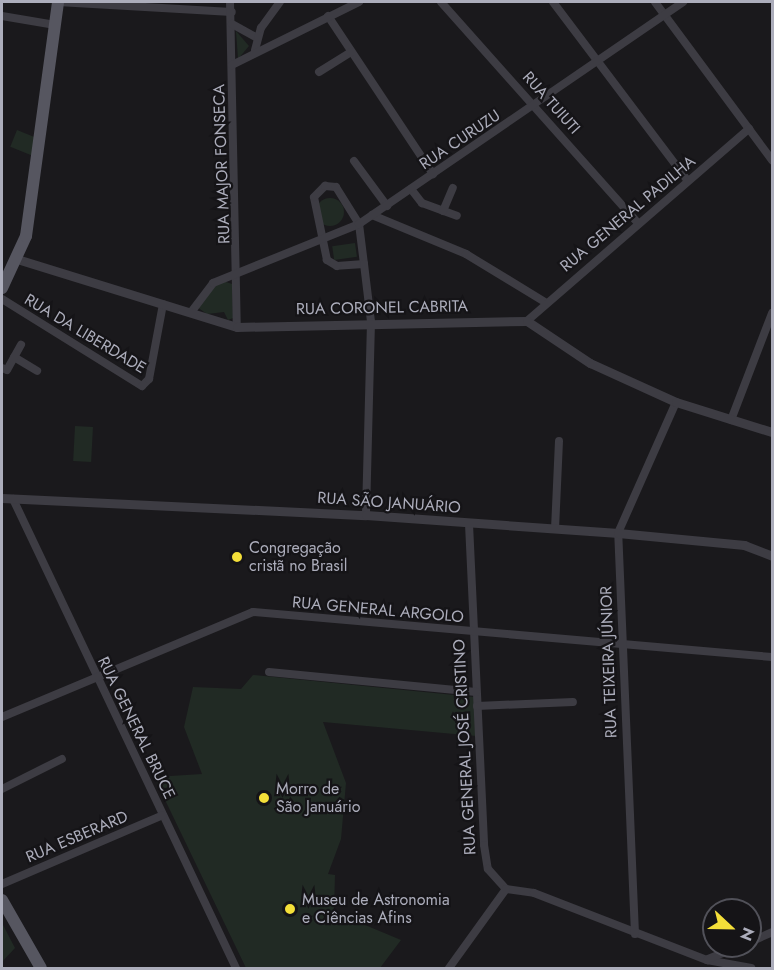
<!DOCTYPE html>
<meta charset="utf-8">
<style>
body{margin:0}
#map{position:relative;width:774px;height:970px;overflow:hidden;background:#1a191c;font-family:Jost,sans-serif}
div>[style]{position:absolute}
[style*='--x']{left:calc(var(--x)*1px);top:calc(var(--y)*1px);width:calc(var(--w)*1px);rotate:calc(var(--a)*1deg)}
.green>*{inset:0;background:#212a24;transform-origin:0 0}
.round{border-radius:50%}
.minor>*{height:8px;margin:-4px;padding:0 4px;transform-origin:4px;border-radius:4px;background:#3d3c43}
.tertiary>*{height:9px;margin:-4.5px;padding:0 4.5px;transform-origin:4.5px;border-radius:4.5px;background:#3d3c43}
.primary>*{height:12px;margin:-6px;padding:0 6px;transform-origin:6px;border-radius:6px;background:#565660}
.dots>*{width:16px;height:16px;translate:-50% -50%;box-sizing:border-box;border:3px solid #151417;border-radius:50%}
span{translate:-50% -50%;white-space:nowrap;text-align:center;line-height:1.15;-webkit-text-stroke:4.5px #151417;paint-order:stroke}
.street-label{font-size:16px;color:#acadbb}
.poi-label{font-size:16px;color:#acadbb}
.left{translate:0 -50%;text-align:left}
.frame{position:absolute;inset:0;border:3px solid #acadbb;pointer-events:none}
.north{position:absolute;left:702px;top:898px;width:60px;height:60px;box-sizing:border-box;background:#151417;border:2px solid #515159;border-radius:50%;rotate:112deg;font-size:16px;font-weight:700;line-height:24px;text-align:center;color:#acadbb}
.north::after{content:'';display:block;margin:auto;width:21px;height:27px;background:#f4df39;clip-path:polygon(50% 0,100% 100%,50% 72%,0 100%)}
</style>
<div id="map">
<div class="green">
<div style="clip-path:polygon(236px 31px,249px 46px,238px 59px)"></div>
<div style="left:17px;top:130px;width:24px;height:18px;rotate:22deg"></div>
<div class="round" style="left:316px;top:198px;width:28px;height:28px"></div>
<div style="left:355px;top:243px;width:14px;height:23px;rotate:82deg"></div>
<div style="clip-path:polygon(223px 281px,232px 284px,233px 318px,228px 320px,224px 312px,207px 314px,197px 307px,204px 294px)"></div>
<div style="left:75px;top:426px;width:18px;height:35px;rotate:3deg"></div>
<div style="clip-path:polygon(253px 675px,474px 697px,476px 736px,323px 722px,346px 783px,341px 839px,328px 874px,335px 875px,334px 912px,401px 940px,380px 968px,246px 968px,154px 777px,202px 774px,184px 727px,193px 687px,241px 689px)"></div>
<div style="clip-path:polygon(2px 923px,15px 948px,2px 962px)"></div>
</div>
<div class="minor">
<div style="--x:58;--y:2;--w:174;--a:3.3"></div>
<div style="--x:230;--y:2;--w:325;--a:88.8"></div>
<div style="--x:441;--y:2;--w:297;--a:48.3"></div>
<div style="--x:553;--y:2;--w:224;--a:53"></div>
<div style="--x:655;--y:2;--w:197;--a:53.5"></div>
<div style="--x:2;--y:16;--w:54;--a:9.6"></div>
<div style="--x:328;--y:16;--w:190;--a:56.4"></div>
<div style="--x:232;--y:24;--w:29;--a:29"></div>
<div style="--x:255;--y:50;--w:23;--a:-75"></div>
<div style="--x:261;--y:28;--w:32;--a:-54"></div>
<div style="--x:232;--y:65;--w:142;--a:-26.4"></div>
<div style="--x:319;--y:72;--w:38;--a:-32"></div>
<div style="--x:354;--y:161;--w:56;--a:53.7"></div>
<div style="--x:411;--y:189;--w:18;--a:52"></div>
<div style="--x:422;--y:203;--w:37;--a:20"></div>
<div style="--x:443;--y:211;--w:25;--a:-67"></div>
<div style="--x:372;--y:215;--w:102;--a:22.5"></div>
<div style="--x:466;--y:254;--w:92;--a:31.3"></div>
<div style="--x:364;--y:264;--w:27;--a:176"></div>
<div style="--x:337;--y:266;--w:12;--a:-149"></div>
<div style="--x:327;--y:260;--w:64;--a:-101.7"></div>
<div style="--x:314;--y:197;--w:16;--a:-45"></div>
<div style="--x:325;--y:186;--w:11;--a:5"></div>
<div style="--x:336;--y:187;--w:44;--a:58.1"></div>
<div style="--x:359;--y:224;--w:40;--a:82.9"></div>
<div style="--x:364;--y:264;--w:58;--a:83.1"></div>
<div style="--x:371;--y:322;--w:193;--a:91.5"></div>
<div style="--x:2;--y:299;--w:165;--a:31.9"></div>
<div style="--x:142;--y:386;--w:10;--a:-45"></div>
<div style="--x:149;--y:379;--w:76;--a:-79.4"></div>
<div style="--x:192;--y:311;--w:35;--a:-53"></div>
<div style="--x:213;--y:283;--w:157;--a:-22"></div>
<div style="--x:359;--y:224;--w:393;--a:-34.4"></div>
<div style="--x:527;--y:321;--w:294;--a:-40.9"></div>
<div style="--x:14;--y:357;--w:27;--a:31"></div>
<div style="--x:2;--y:368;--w:5;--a:22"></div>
<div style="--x:7;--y:370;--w:29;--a:-61"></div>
<div style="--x:731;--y:420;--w:115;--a:-69"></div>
<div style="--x:13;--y:499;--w:519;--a:64.57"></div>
<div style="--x:469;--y:524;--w:321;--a:87.3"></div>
<div style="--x:484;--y:845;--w:24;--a:81"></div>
<div style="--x:488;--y:869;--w:27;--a:48"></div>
<div style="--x:555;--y:529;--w:88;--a:-87.4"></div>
<div style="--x:269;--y:672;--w:208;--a:5.5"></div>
<div style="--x:477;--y:706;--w:96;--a:-2.4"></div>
<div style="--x:2;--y:717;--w:272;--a:-22.7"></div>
<div style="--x:253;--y:612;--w:521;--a:4.96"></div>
<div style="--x:2;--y:789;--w:67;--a:-26.6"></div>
<div style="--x:2;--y:884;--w:175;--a:-23.2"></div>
<div style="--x:506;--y:889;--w:28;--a:8"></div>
<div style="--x:534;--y:893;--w:186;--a:21.2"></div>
<div style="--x:707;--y:960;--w:45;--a:10.3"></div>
<div style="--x:635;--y:934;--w:401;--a:-92.4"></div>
<div style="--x:618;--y:533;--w:143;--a:-66.1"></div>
<div style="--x:750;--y:942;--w:24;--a:-24"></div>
<div style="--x:708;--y:959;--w:35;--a:-22"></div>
<div style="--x:449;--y:968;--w:97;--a:-54.2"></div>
</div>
<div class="tertiary">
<div style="--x:17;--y:259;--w:230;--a:17.2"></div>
<div style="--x:237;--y:327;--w:290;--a:-1.2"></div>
<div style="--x:527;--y:321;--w:76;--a:33.7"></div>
<div style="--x:590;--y:363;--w:94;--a:24.4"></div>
<div style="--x:676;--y:402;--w:101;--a:17.4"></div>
<div style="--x:2;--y:498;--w:364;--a:2.7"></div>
<div style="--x:366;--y:515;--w:253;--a:4.1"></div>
<div style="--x:618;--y:533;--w:127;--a:5.4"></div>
<div style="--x:744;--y:545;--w:30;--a:21"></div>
</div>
<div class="primary">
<div style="--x:2;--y:288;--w:57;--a:-65.2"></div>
<div style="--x:26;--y:236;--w:236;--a:-82.2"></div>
<div style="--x:2;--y:900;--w:78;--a:60.2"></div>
</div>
<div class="dots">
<div style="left:237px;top:557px;background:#f4df39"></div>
<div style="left:264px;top:798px;background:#f4df39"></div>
<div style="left:290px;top:909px;background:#f4df39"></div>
</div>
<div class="street-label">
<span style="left:551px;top:103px;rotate:48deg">RUA TUIUTI</span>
<span style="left:460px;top:140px;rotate:-34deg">RUA CURUZU</span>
<span style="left:222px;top:164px;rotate:-92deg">RUA MAJOR FONSECA</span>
<span style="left:628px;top:214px;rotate:-40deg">RUA GENERAL PADILHA</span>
<span style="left:382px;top:308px;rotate:-1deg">RUA CORONEL CABRITA</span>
<span style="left:85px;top:334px;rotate:31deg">RUA DA LIBERDADE</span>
<span style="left:389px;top:503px;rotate:4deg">RUA SÃO JANUÁRIO</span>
<span style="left:378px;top:610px;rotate:5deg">RUA GENERAL ARGOLO</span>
<span style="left:609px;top:662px;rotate:-92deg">RUA TEIXEIRA JÚNIOR</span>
<span style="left:136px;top:728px;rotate:64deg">RUA GENERAL BRUCE</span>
<span style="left:465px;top:747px;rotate:-93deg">RUA GENERAL JOSÉ CRISTINO</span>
<span style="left:77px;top:837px;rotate:-23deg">RUA ESBERARD</span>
</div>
<div class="poi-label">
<span class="left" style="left:249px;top:557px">Congregação<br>cristã no Brasil</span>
<span class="left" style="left:276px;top:798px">Morro de<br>São Januário</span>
<span class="left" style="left:302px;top:909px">Museu de Astronomia<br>e Ciências Afins</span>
</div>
<div class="frame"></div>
<div class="north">N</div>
</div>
